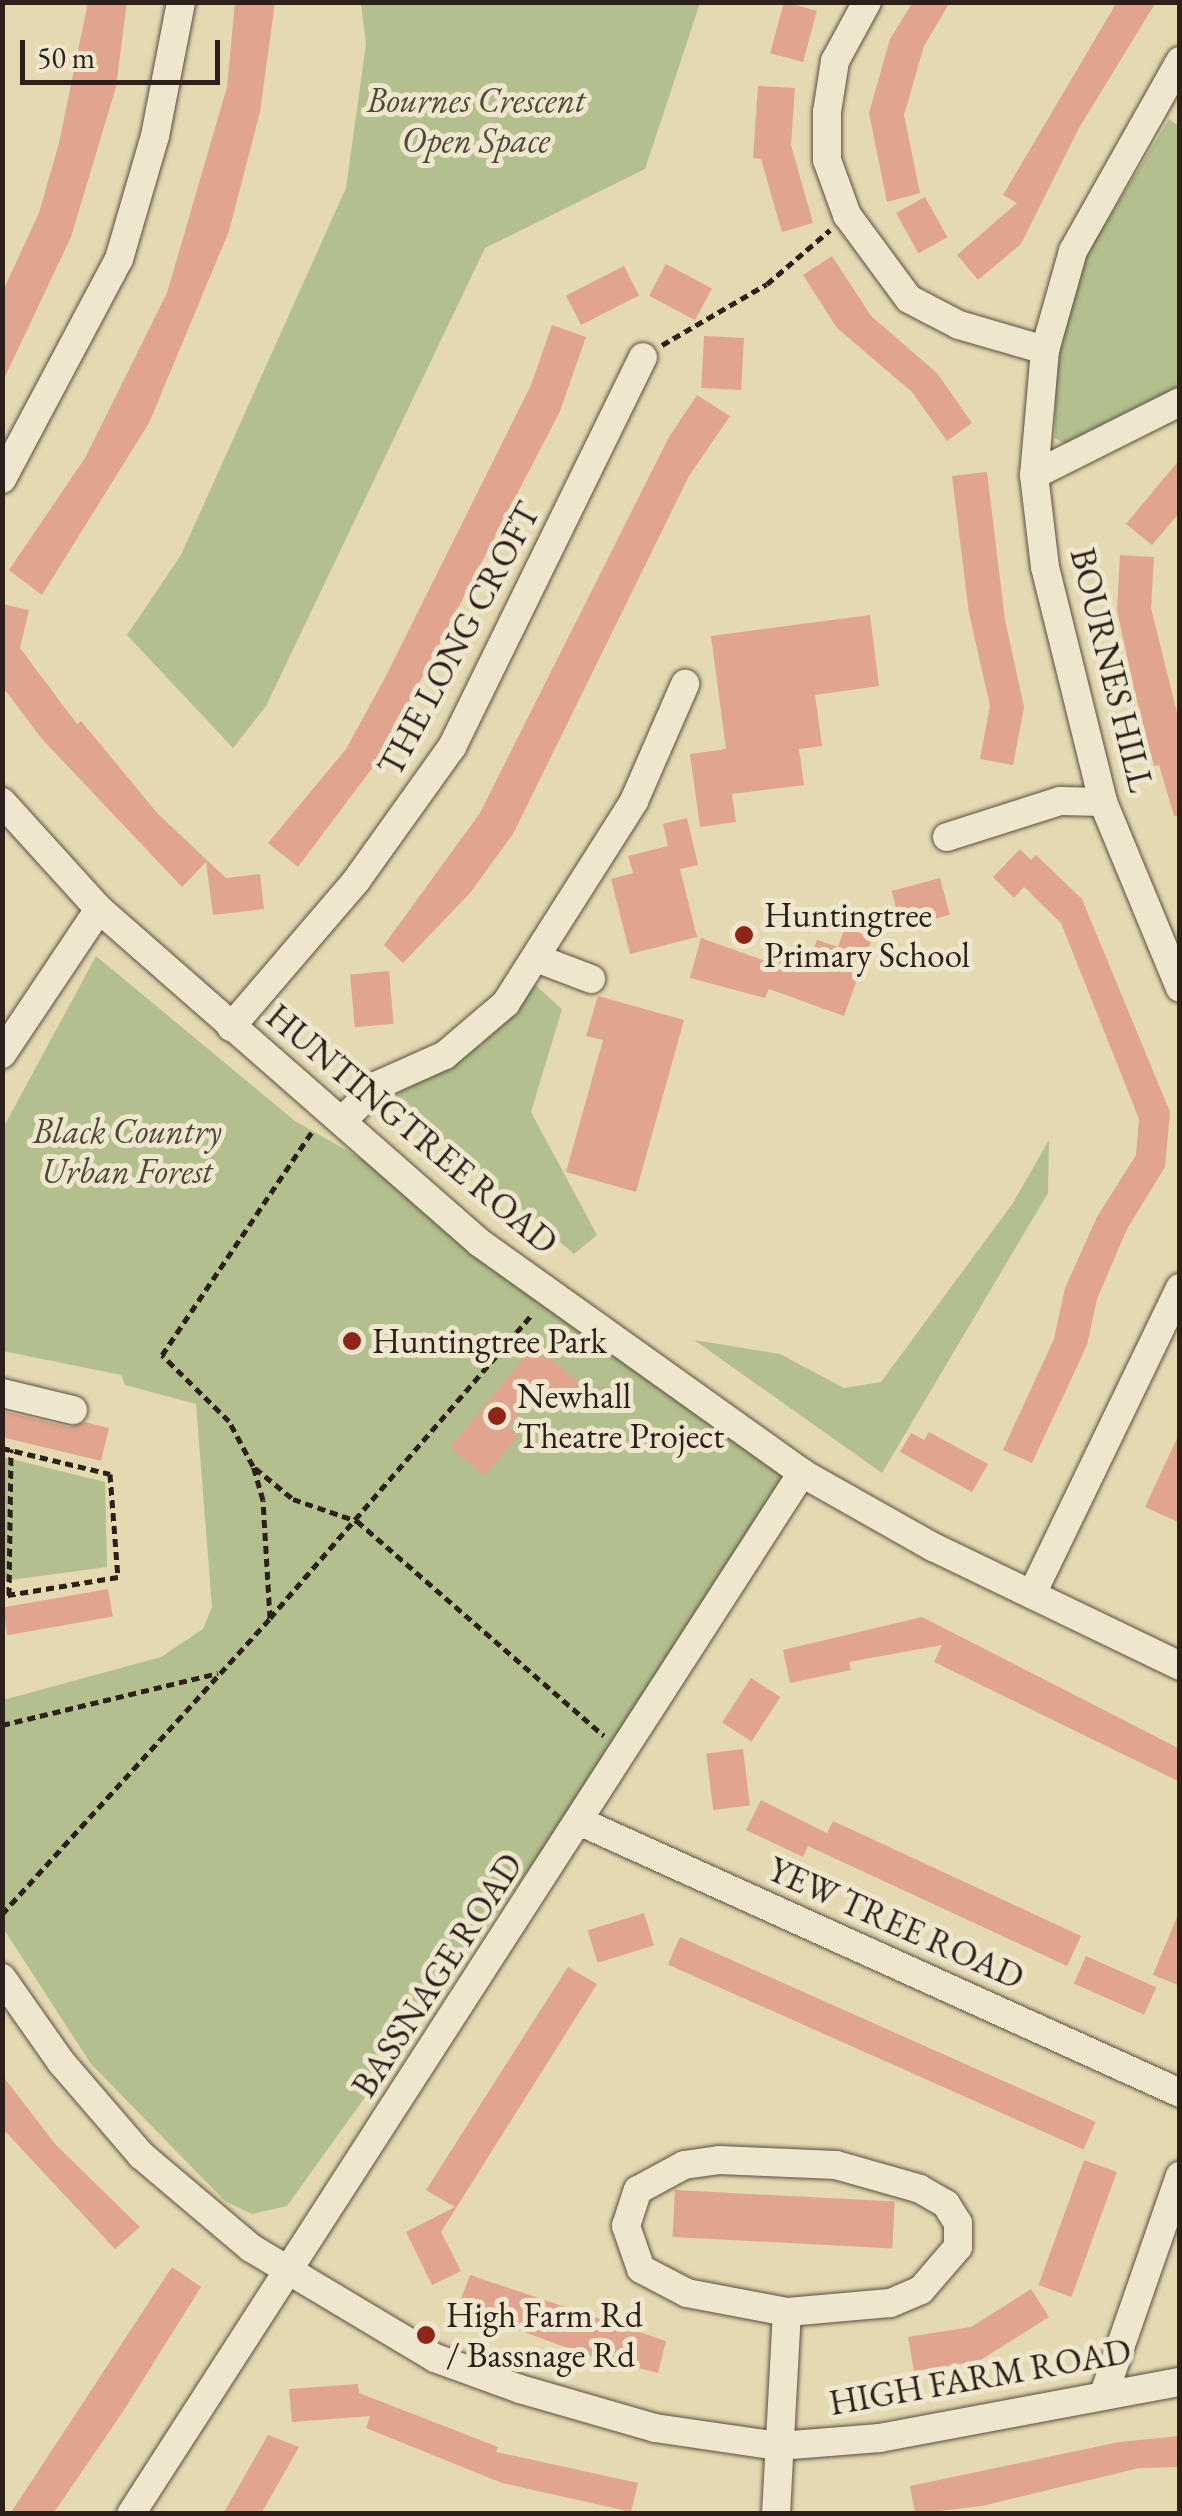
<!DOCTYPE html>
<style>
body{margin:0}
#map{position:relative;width:1182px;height:2516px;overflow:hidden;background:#e5d9b2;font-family:"EB Garamond",serif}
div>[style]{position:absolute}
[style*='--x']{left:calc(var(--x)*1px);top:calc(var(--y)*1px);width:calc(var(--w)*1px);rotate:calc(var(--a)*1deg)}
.green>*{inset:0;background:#b3bf8d}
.building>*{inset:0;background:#e0a48f;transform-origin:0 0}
.path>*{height:5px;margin-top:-2.5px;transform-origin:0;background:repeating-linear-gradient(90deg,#2d201a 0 8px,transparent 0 13px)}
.roads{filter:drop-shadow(0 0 2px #5b4e40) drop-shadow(0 0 2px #5b4e40)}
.minor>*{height:28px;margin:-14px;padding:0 14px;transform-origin:14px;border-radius:14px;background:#eee6cd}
.dots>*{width:28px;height:28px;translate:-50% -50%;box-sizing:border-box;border:5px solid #eee6cd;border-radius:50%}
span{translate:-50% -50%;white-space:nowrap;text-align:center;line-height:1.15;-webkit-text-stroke:10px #eee6cd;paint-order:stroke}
.park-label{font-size:35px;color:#4e4837;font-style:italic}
.street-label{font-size:35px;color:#2d201a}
.poi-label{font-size:35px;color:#2d201a}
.left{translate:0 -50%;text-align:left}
.frame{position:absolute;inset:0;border:5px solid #2d201a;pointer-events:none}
.scale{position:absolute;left:20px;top:40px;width:200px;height:45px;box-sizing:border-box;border:5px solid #2d201a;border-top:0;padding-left:12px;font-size:30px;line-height:35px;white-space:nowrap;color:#2d201a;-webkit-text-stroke:8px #eee6cd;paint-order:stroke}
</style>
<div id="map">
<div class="green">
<div style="clip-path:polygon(361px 3px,700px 3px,645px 169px,485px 248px,266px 706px,233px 748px,127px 635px,181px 555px,346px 188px,366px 44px)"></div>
<div style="clip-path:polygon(1169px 119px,1180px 127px,1179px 392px,1067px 445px,1055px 438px,1056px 360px,1084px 259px)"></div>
<div style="clip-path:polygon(96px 956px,295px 1121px,374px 1166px,788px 1472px,571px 1810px,287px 2206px,252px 2214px,225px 2201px,91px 2064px,3px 1928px,3px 1700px,161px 1657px,203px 1629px,212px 1607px,196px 1404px,125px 1385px,121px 1375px,3px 1351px,2px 1130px)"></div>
<div style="clip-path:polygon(524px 975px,562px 1009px,531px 1112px,597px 1235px,574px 1254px,391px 1097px,482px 1044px)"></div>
<div style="clip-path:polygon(1049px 1140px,1048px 1193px,882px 1473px,694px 1340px,780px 1354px,844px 1388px,881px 1382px,1013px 1203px)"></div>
<div style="clip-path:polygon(3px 1457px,105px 1482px,107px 1567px,3px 1581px)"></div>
</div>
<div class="building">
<div style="clip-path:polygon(88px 2px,127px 2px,116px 87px,71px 237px,2px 383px,2px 293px,39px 213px,59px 143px)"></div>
<div style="clip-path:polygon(235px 2px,275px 2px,260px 112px,229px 231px,149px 423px,42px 595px,9px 570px,85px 458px,167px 293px,227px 87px)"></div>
<div style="left:784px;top:2px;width:34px;height:53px;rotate:15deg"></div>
<div style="clip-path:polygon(913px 2px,950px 2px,924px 46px,904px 115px,920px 193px,887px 202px,869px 113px,890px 39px)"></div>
<div style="clip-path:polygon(1117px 2px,1156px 2px,1079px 128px,1021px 244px,978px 280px,957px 255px,1017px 203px,1003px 195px)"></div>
<div style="clip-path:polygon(758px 86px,795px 88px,791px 145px,813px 223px,782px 232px,761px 159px,753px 158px)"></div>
<div style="left:925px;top:197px;width:46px;height:33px;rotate:61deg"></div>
<div style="clip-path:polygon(832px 256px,871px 316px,937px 373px,972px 423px,947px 441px,912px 392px,837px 328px,803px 275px)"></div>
<div style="left:666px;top:264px;width:52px;height:36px;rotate:28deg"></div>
<div style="left:624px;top:266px;width:33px;height:65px;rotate:63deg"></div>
<div style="clip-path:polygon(552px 325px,586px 337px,560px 411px,382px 755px,298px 867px,268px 843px,346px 749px,385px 678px,531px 385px)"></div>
<div style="left:704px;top:336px;width:40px;height:52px;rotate:3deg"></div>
<div style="clip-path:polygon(697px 395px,730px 416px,689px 476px,513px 834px,470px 893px,403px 963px,384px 945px,480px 813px,669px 437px)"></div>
<div style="clip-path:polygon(1180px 459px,1180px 512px,1152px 545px,1126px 524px)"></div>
<div style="clip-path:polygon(987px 472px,1005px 620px,1024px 707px,1013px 765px,980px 759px,990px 706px,969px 613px,952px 476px)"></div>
<div style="clip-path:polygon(1120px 555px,1154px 557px,1151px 608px,1180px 725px,1180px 816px,1174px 816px,1159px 765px,1154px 766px,1134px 689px,1117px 610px)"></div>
<div style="clip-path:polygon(2px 604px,29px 610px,20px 648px,77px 724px,81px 721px,158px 814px,226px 878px,260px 874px,264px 909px,213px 915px,206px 862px,182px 887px,42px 739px,2px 686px)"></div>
<div style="clip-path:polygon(870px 615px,879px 686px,815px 695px,822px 746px,799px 749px,804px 785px,732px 794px,736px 822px,700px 827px,690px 754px,726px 749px,711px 636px)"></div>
<div style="clip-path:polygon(687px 818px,698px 865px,680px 869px,697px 937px,630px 954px,611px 879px,633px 873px,628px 856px,668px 846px,663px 824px)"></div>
<div style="clip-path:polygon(1020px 849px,1031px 860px,1036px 855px,1082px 899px,1170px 1112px,1165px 1167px,1127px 1229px,1097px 1299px,1087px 1345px,1032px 1463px,1003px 1450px,1054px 1339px,1065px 1288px,1097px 1217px,1136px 1155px,1139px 1119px,1061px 923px,1024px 887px,1014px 898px,993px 877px)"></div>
<div style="left:940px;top:878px;width:38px;height:50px;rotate:75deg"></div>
<div style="clip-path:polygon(845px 927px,872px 938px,844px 1016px,769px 989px,765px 998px,690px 978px,701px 938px,774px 964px,777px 956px,807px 966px,817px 940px,838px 947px)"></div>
<div style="left:389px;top:971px;width:53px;height:39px;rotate:85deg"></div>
<div style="clip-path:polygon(598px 996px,684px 1020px,636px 1192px,566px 1172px,603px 1040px,586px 1036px)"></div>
<div style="clip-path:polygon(534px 1345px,580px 1383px,563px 1404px,542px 1386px,509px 1427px,518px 1435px,485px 1476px,450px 1448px)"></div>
<div style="clip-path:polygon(2px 1411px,69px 1427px,85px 1422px,109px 1428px,101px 1461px,2px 1437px)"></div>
<div style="clip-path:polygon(929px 1432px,988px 1464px,972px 1492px,900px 1452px,911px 1433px,924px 1440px)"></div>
<div style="clip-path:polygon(1180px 1432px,1180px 1523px,1145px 1507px)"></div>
<div style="left:108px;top:1589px;width:28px;height:107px;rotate:80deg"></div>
<div style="clip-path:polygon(922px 1617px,1180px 1749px,1180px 1782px,934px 1662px,942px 1645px,849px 1662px,851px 1670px,790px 1683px,783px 1650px)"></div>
<div style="left:751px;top:1678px;width:35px;height:53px;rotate:33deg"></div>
<div style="left:743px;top:1749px;width:57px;height:37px;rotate:83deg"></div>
<div style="clip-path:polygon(761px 1800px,827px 1833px,833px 1821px,1081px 1936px,1067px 1966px,808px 1846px,803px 1857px,746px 1830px)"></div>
<div style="clip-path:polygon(1179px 1912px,1180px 1912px,1180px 1986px,1153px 1975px)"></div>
<div style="left:644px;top:1913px;width:34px;height:59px;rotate:73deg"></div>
<div style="left:680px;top:1937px;width:455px;height:30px;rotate:24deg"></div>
<div style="left:1086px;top:1956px;width:77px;height:30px;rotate:24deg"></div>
<div style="clip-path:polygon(568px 1967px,597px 1984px,441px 2232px,461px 2271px,432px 2285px,406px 2232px,455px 2207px,426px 2190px)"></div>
<div style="clip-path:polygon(2px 2075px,56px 2145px,140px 2227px,115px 2249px,2px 2128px)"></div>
<div style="left:1084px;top:2160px;width:35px;height:133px;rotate:20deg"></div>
<div style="left:675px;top:2190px;width:220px;height:47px;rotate:3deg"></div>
<div style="clip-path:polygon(172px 2267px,201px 2287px,124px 2410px,53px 2514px,10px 2514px)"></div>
<div style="clip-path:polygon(470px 2275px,666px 2341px,658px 2373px,580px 2353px,458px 2307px)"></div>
<div style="clip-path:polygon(1031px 2289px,1049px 2317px,979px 2361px,914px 2371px,908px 2337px,971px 2327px)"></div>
<div style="clip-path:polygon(358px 2384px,359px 2393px,498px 2447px,496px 2452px,638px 2483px,631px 2512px,502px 2483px,366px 2428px,370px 2416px,292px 2422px,289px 2389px)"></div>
<div style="clip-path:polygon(268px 2435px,299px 2447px,261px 2514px,223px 2514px)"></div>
<div style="clip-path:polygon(1180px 2436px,1180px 2467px,1139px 2468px,982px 2506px,915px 2514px,910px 2486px,1119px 2442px)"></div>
</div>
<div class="path">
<div style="--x:662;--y:345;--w:121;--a:-30.2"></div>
<div style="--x:767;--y:284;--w:83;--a:-40.6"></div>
<div style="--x:2;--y:1448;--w:111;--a:13.5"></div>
<div style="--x:110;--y:1474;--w:103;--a:85.6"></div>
<div style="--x:118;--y:1577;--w:118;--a:170.7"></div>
<div style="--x:255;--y:1468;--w:49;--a:39.2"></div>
<div style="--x:293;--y:1499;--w:68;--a:19"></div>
<div style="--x:357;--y:1521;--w:327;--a:41"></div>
<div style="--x:9;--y:1595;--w:146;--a:-89.2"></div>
<div style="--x:270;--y:1618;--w:401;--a:-49.2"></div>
<div style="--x:2;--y:1725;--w:222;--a:-13.5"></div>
<div style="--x:2;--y:1914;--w:399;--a:-47.8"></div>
<div style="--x:270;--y:1618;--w:118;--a:-93.4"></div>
<div style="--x:263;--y:1500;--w:35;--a:-106"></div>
<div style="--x:253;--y:1466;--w:51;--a:-118.1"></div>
<div style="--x:229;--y:1421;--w:94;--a:-135.4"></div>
<div style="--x:162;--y:1355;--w:269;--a:-56.1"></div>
</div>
<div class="roads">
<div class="minor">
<div style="--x:867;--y:2;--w:67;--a:118.5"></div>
<div style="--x:835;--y:61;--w:52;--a:98.9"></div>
<div style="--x:827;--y:112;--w:48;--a:90"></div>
<div style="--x:827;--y:160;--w:59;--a:70"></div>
<div style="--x:847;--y:215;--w:104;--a:53.6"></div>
<div style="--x:909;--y:299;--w:56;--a:27.5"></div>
<div style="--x:959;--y:325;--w:90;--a:16.2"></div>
<div style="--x:1180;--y:61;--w:218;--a:119.4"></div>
<div style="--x:1073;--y:251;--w:103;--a:105.8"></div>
<div style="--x:1045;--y:350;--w:125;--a:95"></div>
<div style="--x:1034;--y:475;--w:93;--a:83.2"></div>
<div style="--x:1045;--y:567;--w:242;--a:76.1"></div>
<div style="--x:1103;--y:802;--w:201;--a:67.5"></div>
<div style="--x:1034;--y:475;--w:163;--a:-26.6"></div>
<div style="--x:2;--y:479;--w:249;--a:-62"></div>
<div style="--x:119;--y:259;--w:128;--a:-73.7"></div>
<div style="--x:155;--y:136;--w:136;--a:-79"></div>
<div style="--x:2;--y:802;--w:144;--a:47.8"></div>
<div style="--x:99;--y:909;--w:507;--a:41.24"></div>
<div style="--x:480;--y:1243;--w:396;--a:35.5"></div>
<div style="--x:802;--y:1473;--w:150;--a:29.5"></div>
<div style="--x:933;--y:1547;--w:274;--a:25.7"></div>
<div style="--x:947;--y:837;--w:119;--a:-17.7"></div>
<div style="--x:1060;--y:801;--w:43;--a:1.3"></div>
<div style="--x:536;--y:958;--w:59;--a:20.9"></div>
<div style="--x:231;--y:1027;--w:192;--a:-49.4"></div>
<div style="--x:356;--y:881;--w:165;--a:-54.4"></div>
<div style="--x:452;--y:747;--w:434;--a:-63.9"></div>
<div style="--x:2;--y:1054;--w:174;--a:-56.2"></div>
<div style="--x:343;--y:1120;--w:49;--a:-45"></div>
<div style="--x:378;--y:1085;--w:73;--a:-24.1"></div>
<div style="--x:445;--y:1055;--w:80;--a:-40.4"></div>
<div style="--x:506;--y:1003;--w:239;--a:-57.6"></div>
<div style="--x:634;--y:801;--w:128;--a:-66.4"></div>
<div style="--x:2;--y:1393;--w:73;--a:13.5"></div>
<div style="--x:1032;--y:1594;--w:340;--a:-64.2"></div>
<div style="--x:581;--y:1822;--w:657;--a:24.34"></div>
<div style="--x:2;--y:1978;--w:103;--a:54.9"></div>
<div style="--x:61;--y:2062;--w:123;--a:49.3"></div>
<div style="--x:141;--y:2155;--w:144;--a:40.2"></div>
<div style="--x:251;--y:2248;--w:214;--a:30.9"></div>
<div style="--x:435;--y:2358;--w:90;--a:20"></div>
<div style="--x:520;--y:2389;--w:141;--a:16.1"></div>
<div style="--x:655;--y:2428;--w:125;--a:8.3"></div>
<div style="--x:779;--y:2446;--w:101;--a:-4.5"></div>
<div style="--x:880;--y:2438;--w:305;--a:-10.6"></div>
<div style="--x:1105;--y:2391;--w:228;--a:-70.8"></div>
<div style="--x:131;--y:2514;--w:1239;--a:-57.2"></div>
<div style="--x:776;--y:2514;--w:202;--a:-86.9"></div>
<div style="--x:787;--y:2312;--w:102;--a:-169.2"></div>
<div style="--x:687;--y:2293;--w:52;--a:-152.4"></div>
<div style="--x:641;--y:2269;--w:46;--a:-109.2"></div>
<div style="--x:626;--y:2226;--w:38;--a:-72"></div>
<div style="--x:638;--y:2190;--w:52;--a:-28.5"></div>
<div style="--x:684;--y:2165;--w:35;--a:-8"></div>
<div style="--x:719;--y:2160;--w:117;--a:2.4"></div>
<div style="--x:836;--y:2165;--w:87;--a:15.9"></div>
<div style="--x:920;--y:2189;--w:30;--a:30"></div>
<div style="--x:946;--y:2204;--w:22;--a:58"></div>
<div style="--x:958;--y:2223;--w:24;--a:90"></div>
<div style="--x:958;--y:2247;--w:57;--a:130.7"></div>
<div style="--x:921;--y:2290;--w:34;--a:157"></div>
<div style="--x:890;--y:2303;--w:103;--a:175"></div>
</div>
</div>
<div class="dots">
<div style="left:744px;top:935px;background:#8f2418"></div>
<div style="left:352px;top:1341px;background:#8f2418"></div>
<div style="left:497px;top:1416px;background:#8f2418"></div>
<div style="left:426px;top:2335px;background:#8f2418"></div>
</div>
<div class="park-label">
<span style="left:476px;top:120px">Bournes Crescent<br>Open Space</span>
<span style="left:127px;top:1151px">Black Country<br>Urban Forest</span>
</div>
<div class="street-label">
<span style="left:459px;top:639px;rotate:-62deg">THE LONG CROFT</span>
<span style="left:1112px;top:670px;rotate:76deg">BOURNES HILL</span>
<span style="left:412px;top:1129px;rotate:40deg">HUNTINGTREE ROAD</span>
<span style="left:896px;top:1923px;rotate:24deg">YEW TREE ROAD</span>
<span style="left:437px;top:1975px;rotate:-57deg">BASSNAGE ROAD</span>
<span style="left:980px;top:2377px;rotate:-10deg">HIGH FARM ROAD</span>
</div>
<div class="poi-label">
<span class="left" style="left:764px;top:935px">Huntingtree<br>Primary School</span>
<span class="left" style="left:372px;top:1341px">Huntingtree Park</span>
<span class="left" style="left:517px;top:1416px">Newhall<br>Theatre Project</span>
<span class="left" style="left:446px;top:2335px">High Farm Rd<br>/ Bassnage Rd</span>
</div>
<div class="frame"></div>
<div class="scale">50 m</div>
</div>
